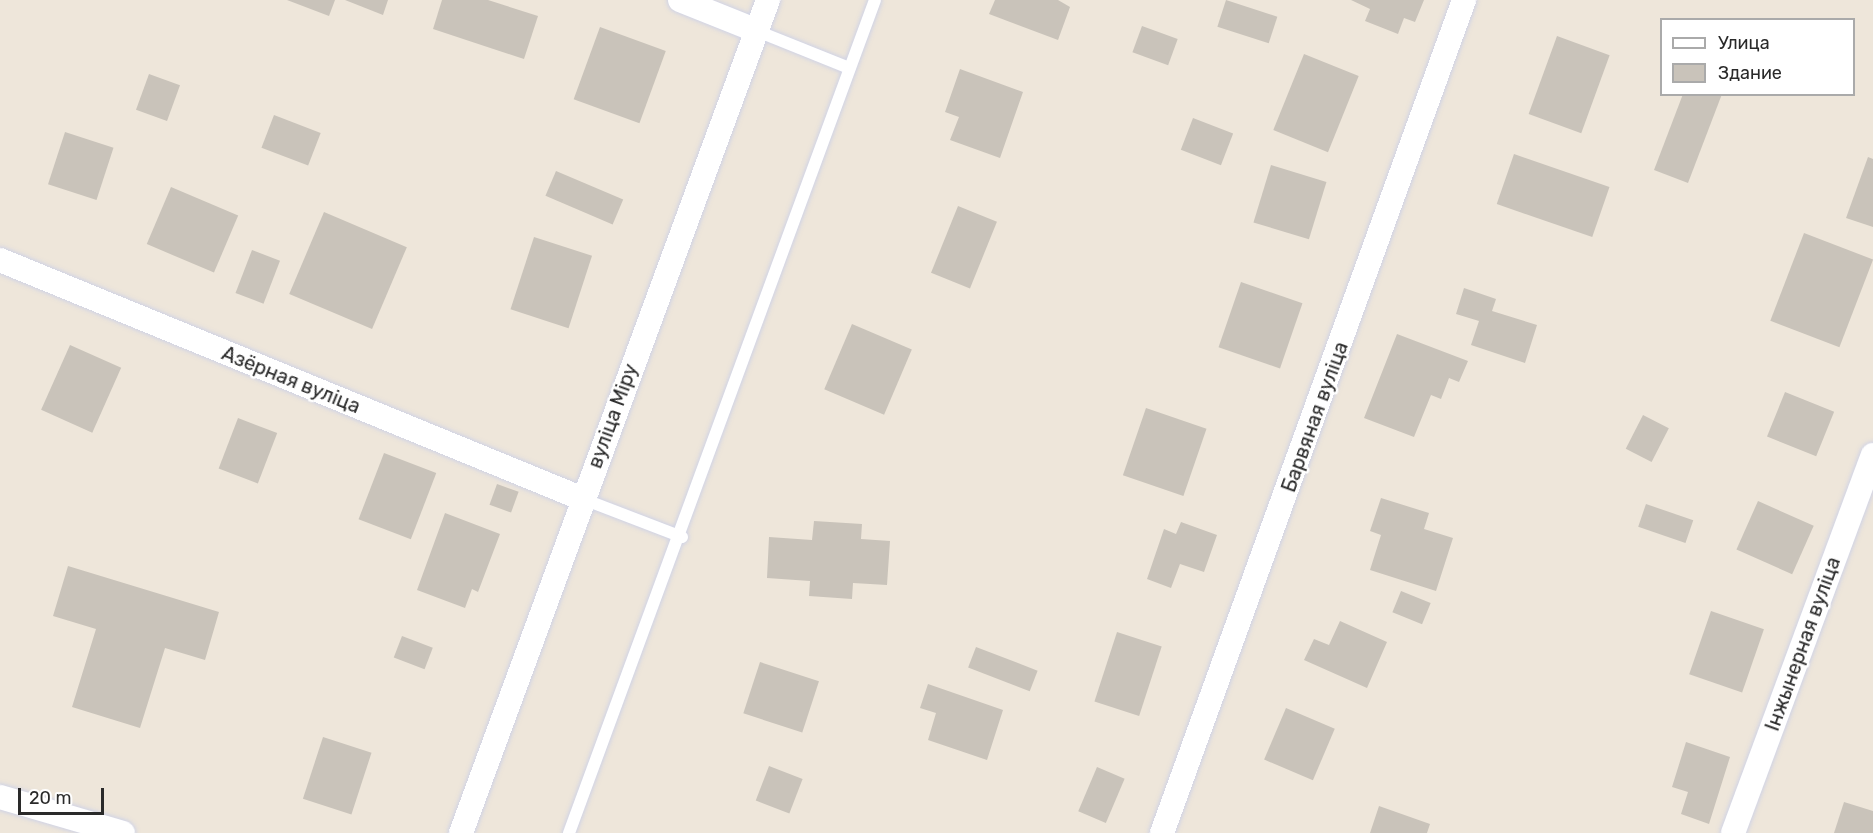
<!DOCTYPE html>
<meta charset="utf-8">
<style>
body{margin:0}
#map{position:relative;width:1873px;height:833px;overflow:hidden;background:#eee6da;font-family:Rubik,sans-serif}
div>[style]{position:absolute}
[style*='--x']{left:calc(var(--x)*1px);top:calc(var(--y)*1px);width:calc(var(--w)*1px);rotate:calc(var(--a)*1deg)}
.building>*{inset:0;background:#c9c3ba;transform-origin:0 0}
.roads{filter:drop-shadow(0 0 2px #d0d3e5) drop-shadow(0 0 2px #d0d3e5)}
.lane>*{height:12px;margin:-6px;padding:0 6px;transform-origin:6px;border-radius:6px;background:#fff}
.street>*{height:24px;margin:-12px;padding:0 12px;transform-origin:12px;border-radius:12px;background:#fff}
span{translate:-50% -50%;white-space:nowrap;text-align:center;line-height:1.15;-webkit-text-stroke:5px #fff;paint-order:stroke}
.street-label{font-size:20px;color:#2a2a2a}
.legend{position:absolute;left:1660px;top:18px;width:195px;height:78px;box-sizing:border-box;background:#fff;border:2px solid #aaa;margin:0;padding:8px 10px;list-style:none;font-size:18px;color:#2a2a2a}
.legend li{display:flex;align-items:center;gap:12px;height:30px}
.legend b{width:30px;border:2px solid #aaa}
.scale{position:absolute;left:18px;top:788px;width:86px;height:27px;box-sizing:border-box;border:3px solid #2a2a2a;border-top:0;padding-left:8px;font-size:18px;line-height:21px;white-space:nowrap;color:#2a2a2a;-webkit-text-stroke:4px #fff;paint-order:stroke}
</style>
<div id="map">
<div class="building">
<div style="clip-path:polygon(287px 0,335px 0,329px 16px)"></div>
<div style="clip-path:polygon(345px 0,388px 0,383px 15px)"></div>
<div style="clip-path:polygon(442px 0,488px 0,538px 16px,524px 59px,433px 29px)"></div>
<div style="clip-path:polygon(995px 0,1058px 0,1070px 7px,1058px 40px,989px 14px)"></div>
<div style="left:1226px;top:0;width:54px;height:28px;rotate:18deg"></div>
<div style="clip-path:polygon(1351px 0,1424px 0,1415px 22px,1404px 18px,1398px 34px,1365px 21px,1370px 9px)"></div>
<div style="left:1142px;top:26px;width:38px;height:28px;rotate:20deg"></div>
<div style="left:600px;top:27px;width:70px;height:77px;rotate:20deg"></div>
<div style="left:1557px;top:36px;width:56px;height:83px;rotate:20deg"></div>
<div style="left:1304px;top:54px;width:59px;height:82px;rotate:22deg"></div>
<div style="clip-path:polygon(960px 69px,1023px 92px,1000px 158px,950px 140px,959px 117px,945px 112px)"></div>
<div style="left:149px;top:74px;width:33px;height:38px;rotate:20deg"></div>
<div style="clip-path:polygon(1683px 94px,1722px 94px,1688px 183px,1654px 170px)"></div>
<div style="left:274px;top:115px;width:50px;height:35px;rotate:21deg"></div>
<div style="left:1193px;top:118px;width:43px;height:34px;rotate:21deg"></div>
<div style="left:65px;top:132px;width:51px;height:55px;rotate:18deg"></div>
<div style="left:1514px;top:154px;width:101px;height:53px;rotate:19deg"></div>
<div style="clip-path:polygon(1868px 157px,1873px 159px,1873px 227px,1846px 218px)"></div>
<div style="left:1271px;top:165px;width:58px;height:60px;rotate:17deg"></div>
<div style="left:556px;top:171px;width:73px;height:27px;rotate:23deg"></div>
<div style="left:171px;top:187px;width:73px;height:62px;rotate:23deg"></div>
<div style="left:958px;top:206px;width:42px;height:72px;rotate:22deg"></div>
<div style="left:324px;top:212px;width:90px;height:89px;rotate:23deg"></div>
<div style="left:1804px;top:233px;width:74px;height:94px;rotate:21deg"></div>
<div style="left:534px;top:237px;width:61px;height:76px;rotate:18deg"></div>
<div style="left:252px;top:250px;width:30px;height:46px;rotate:21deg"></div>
<div style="left:1241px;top:282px;width:65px;height:69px;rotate:19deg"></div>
<div style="clip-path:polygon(1464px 288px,1496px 299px,1492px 311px,1537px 325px,1525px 363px,1471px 345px,1479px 321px,1456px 314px)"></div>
<div style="left:852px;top:324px;width:65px;height:71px;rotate:23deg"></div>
<div style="clip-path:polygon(1397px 334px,1468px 361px,1459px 382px,1449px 378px,1441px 399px,1431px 395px,1414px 437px,1364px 418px)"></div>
<div style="left:70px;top:345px;width:56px;height:71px;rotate:24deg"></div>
<div style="left:1785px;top:392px;width:53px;height:48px;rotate:22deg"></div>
<div style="left:1146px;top:408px;width:64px;height:71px;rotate:19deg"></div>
<div style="left:1643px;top:415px;width:29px;height:38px;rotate:27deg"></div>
<div style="left:238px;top:418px;width:42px;height:54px;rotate:21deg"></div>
<div style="left:384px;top:453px;width:56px;height:71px;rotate:21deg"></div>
<div style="left:497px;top:484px;width:23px;height:22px;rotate:20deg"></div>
<div style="clip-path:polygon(1381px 498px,1429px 513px,1424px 529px,1453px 538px,1436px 591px,1370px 570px,1381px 535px,1370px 531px)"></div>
<div style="left:1758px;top:501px;width:61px;height:53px;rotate:24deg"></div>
<div style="left:1646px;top:504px;width:50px;height:24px;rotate:19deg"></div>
<div style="clip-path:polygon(445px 513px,500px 534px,478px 592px,472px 589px,465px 608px,417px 590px)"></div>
<div style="clip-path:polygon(814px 521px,862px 524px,861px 539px,890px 541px,887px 585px,853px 583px,852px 599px,809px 596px,810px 581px,767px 578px,769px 537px,812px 540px)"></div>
<div style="clip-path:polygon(1181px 522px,1217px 535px,1204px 572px,1180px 564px,1171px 588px,1147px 579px,1164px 529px,1176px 534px)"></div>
<div style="clip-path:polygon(68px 566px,219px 612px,205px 660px,165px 648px,140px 728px,72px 707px,96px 629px,53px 616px)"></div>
<div style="left:1401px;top:591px;width:32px;height:23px;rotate:22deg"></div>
<div style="left:1711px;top:611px;width:56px;height:67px;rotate:19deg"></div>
<div style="clip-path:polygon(1340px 621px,1387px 642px,1367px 688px,1304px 660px,1314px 639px,1329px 645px)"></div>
<div style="left:1117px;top:632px;width:47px;height:73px;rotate:18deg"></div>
<div style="left:402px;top:636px;width:33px;height:23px;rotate:21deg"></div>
<div style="left:976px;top:647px;width:66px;height:22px;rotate:21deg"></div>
<div style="left:760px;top:662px;width:62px;height:54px;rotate:18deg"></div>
<div style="clip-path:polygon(928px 684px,1003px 710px,987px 760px,928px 740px,936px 713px,920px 708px)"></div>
<div style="left:1286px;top:708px;width:53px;height:56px;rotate:23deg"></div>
<div style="left:323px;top:737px;width:51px;height:65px;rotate:18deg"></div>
<div style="clip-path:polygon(1686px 742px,1730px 757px,1709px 824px,1681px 814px,1688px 792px,1672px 787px)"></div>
<div style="left:769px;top:766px;width:36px;height:37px;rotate:21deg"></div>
<div style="left:1097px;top:767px;width:30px;height:48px;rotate:23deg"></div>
<div style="clip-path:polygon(1844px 802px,1873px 811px,1873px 833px,1834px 833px)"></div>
<div style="clip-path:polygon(1379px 806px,1430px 824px,1427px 833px,1370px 833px)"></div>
</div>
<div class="roads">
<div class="lane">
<div style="--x:757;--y:31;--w:99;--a:21.9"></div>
<div style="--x:583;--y:499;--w:106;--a:21"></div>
<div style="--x:569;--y:833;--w:887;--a:-69.83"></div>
</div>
<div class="street">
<div style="--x:680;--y:0;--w:83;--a:21.9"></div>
<div style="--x:0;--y:260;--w:630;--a:22.29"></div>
<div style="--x:0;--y:797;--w:128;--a:16.3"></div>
<div style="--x:461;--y:833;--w:888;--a:-69.77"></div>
<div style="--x:1162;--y:833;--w:886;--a:-70.07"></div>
<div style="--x:1733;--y:833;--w:403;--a:-69.7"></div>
</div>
</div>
<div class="street-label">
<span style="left:291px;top:380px;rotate:22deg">Азёрная вуліца</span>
<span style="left:613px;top:416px;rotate:-70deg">вуліца Міру</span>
<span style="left:1315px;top:417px;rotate:-70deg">Барвяная вуліца</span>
<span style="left:1803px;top:644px;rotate:-70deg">Інжынерная вуліца</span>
</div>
<ul class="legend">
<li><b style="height:8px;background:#fff"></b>Улица</li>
<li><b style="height:16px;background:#c9c3ba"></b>Здание</li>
</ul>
<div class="scale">20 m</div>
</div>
